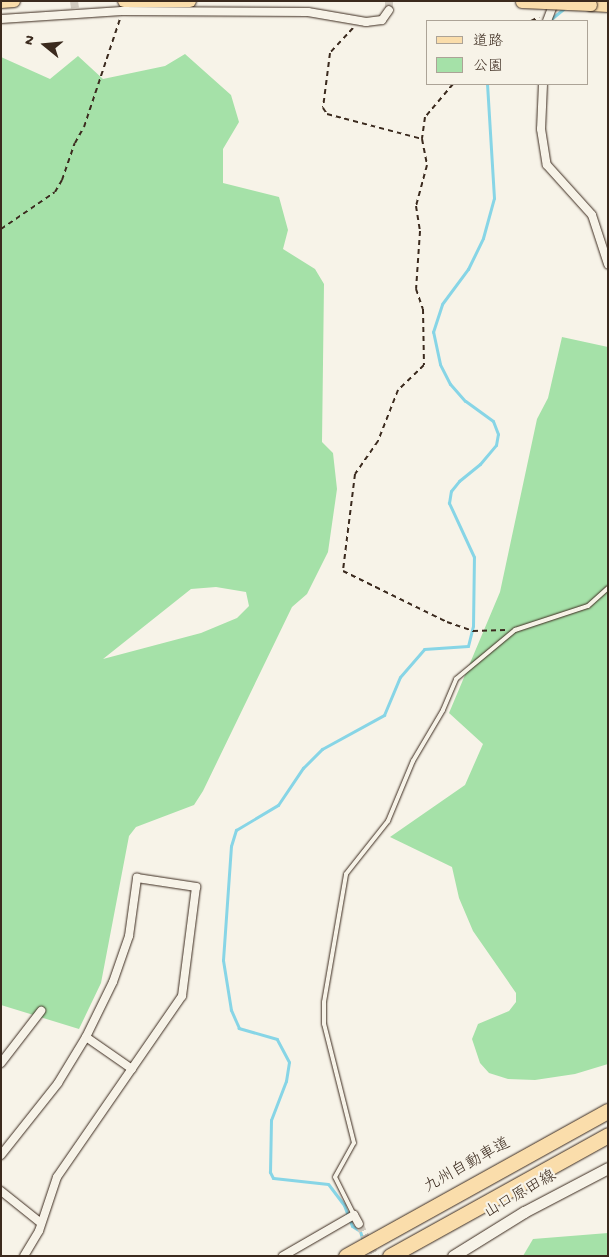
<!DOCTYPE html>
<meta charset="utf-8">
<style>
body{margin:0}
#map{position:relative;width:609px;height:1257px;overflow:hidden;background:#f7f3e8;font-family:"Gochi Hand","Klee One",sans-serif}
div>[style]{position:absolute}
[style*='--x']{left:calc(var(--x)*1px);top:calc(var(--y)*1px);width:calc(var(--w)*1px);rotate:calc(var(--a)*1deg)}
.green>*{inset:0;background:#a5e1a8}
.stream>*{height:3px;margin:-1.5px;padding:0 1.5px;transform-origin:1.5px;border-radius:1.5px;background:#87d5e6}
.minor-tunnel>*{height:8px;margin-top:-4px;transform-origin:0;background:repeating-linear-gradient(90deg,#d1cbc0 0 8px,transparent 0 12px)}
.path>*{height:2px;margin-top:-1px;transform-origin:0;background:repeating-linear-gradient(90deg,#3b2a1e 0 5px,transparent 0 9px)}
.roads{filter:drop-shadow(0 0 1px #3b2a1e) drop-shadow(0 0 1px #3b2a1e)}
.service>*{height:4px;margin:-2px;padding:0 2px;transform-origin:2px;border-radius:2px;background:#f7f3e8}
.minor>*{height:8px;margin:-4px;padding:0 4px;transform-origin:4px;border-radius:4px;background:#f7f3e8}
.secondary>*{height:11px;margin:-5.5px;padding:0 5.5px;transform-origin:5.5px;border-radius:5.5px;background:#f7f3e8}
.primary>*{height:12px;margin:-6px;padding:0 6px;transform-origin:6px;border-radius:6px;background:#faddab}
.motorway>*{height:15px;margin:-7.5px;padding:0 7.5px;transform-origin:7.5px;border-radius:7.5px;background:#faddab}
.bridges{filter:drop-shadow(0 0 1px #3b2a1e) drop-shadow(0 0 1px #3b2a1e)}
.primary-bridge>*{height:12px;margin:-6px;padding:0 6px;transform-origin:6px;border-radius:6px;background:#faddab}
span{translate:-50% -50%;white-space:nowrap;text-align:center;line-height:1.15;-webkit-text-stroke:4.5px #f7f3e8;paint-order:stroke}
.street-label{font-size:16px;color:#3b2a1e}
.frame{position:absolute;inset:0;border:2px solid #3b2a1e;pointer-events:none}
.legend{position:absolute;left:426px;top:20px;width:162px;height:65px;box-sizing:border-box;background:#f7f3e8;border:1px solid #aca397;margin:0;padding:6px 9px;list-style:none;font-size:15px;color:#3b2a1e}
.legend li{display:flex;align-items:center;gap:10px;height:25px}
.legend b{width:25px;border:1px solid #aca397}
.north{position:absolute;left:20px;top:20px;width:50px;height:50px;-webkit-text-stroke:4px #f7f3e8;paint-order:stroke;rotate:287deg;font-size:14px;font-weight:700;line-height:20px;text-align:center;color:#3b2a1e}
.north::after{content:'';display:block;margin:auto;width:18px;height:22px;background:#3b2a1e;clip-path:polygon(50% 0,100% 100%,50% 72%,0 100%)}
</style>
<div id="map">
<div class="green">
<div style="clip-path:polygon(evenodd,185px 54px,231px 95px,239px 122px,223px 149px,223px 183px,279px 197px,288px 230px,283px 249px,315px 269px,324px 284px,322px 442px,333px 453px,337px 489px,328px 552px,307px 594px,292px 607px,203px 791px,194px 805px,136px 827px,129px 836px,101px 983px,79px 1029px,1px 1005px,1px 57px,50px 79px,78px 56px,103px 79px,165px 66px,185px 54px,216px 587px,246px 592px,249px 606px,237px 618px,201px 633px,103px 659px,191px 589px,216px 587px)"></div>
<div style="clip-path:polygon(562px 337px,608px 347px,608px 1064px,575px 1074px,535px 1080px,508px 1079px,489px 1073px,480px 1063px,472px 1039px,478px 1024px,509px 1011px,516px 1002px,516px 993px,473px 931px,459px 898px,452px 867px,390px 837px,465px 785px,483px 744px,449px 713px,500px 592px,537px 419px,548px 398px)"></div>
<div style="clip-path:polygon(608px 1233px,608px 1256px,523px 1256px,533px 1239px)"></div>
</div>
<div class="stream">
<div style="--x:551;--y:19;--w:21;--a:-39"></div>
<div style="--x:363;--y:1241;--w:10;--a:-107"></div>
<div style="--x:360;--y:1231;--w:9;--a:-148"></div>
<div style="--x:352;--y:1226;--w:22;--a:-111"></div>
<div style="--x:344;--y:1205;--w:26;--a:-127"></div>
<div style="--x:328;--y:1184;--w:55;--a:-173.8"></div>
<div style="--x:273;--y:1178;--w:7;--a:-117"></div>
<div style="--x:270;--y:1172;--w:52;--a:-88.9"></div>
<div style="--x:271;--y:1120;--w:42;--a:-69"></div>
<div style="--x:286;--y:1081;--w:19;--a:-81"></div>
<div style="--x:289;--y:1062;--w:26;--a:-118"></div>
<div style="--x:277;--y:1039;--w:40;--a:-164"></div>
<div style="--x:239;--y:1028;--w:20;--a:-114"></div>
<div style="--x:231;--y:1010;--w:51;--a:-99.1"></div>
<div style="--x:223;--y:960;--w:114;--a:-86"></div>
<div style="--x:231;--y:846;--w:17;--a:-73"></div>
<div style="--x:236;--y:830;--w:49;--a:-30.8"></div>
<div style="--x:278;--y:805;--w:45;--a:-56"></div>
<div style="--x:303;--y:768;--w:27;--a:-45"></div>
<div style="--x:322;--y:749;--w:71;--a:-28.7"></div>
<div style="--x:384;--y:715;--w:41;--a:-67.2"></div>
<div style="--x:400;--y:677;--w:37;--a:-49"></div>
<div style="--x:424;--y:649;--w:44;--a:-3.9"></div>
<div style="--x:468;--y:646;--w:21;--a:-76"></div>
<div style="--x:473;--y:626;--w:69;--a:-89.2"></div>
<div style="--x:474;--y:557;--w:60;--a:-114.8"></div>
<div style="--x:449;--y:503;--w:12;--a:-81"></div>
<div style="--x:451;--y:491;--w:13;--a:-51"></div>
<div style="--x:459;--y:481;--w:27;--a:-39"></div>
<div style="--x:480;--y:464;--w:25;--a:-50"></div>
<div style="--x:496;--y:445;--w:11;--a:-80"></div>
<div style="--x:498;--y:434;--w:14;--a:-111"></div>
<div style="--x:493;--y:421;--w:34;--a:-144"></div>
<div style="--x:465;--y:401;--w:23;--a:-131"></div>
<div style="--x:450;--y:384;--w:22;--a:-117"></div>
<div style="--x:440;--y:364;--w:33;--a:-102"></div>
<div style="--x:433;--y:332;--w:29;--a:-72"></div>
<div style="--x:442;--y:304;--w:44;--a:-53.4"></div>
<div style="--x:468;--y:269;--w:34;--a:-64"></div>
<div style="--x:483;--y:238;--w:41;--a:-74.6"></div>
<div style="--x:494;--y:198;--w:114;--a:-93.5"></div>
</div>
<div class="minor-tunnel">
<div style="--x:74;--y:1;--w:7;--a:82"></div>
<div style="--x:389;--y:10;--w:9;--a:-90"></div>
<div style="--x:359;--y:1224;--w:36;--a:63"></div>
</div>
<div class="path">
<div style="--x:531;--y:21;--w:9;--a:-27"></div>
<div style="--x:353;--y:28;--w:34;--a:133"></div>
<div style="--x:330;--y:53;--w:55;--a:97.3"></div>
<div style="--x:323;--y:108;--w:7;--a:56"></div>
<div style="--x:327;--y:114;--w:98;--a:14.7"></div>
<div style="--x:453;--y:84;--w:43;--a:130.3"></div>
<div style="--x:425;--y:117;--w:22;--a:98"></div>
<div style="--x:422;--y:139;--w:26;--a:79"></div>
<div style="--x:427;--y:165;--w:42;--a:105"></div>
<div style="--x:416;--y:206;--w:25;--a:81"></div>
<div style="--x:420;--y:231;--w:58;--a:93.9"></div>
<div style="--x:416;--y:289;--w:21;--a:71"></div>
<div style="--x:423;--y:309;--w:56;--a:89"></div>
<div style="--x:424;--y:365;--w:36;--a:136"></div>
<div style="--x:398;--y:390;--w:55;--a:111.4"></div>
<div style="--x:378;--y:441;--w:40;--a:124.9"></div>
<div style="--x:355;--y:474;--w:98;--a:97.1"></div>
<div style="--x:343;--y:571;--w:116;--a:26.1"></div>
<div style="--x:447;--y:622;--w:28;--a:19"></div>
<div style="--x:473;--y:631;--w:32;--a:-2"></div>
<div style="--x:1;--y:229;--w:65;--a:-34.4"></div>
<div style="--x:55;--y:192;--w:14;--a:-60"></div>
<div style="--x:62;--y:180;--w:39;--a:-71"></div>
<div style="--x:75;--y:143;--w:18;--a:-61"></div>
<div style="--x:84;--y:127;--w:114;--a:-71.6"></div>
</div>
<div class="roads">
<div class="service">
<div style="--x:354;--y:1215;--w:42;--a:-116.6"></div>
<div style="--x:335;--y:1177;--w:39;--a:-61"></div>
<div style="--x:354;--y:1143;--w:123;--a:-104.1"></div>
<div style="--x:324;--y:1024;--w:22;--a:-90"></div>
<div style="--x:324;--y:1002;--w:130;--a:-80.2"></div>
<div style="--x:346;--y:874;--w:68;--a:-51.6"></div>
<div style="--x:388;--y:821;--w:65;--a:-67.4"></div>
<div style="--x:413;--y:761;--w:59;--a:-59.5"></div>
<div style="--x:443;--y:710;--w:34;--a:-67"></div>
<div style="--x:456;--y:679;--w:77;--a:-39.7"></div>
<div style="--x:515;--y:630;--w:77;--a:-18.2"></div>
<div style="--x:588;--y:606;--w:27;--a:-42"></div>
</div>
<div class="minor">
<div style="--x:1;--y:19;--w:121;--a:-3.8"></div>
<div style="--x:122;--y:11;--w:186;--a:0.3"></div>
<div style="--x:308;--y:12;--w:59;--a:9.8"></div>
<div style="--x:366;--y:22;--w:16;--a:-7"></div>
<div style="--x:382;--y:20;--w:12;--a:-55"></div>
<div style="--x:547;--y:21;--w:19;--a:-69"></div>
<div style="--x:543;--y:84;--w:45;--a:92.5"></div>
<div style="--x:541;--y:129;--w:36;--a:81"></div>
<div style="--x:547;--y:165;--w:67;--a:48"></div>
<div style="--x:592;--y:215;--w:52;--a:71.9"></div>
<div style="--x:86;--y:1037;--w:56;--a:34.8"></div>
<div style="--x:1;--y:1063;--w:66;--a:-52.4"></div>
<div style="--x:1;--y:1155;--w:92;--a:-51.6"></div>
<div style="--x:58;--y:1083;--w:54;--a:-58.7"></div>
<div style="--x:86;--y:1037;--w:61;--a:-63.9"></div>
<div style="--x:113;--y:982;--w:49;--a:-70.8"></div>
<div style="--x:129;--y:936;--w:59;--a:-82.1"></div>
<div style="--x:137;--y:878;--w:60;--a:8.7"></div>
<div style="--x:196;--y:887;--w:110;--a:97.3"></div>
<div style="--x:182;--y:996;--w:220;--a:124.6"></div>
<div style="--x:57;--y:1177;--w:57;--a:108.4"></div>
<div style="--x:39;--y:1231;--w:29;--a:121"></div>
<div style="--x:1;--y:1191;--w:51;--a:38.7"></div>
<div style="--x:283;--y:1256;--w:82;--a:-30"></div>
<div style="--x:354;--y:1215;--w:10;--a:61"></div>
</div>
<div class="secondary">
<div style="--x:453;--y:1256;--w:84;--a:-31.8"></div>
<div style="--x:524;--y:1212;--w:95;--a:-27.6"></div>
</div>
<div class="primary">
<div style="--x:124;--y:1;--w:66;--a:0"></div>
<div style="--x:1;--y:2;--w:13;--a:-4"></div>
<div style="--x:591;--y:5;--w:17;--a:3"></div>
</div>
<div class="motorway">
<div style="--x:346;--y:1256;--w:299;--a:-29"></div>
<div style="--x:390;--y:1256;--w:249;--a:-29"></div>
</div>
</div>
<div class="bridges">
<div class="primary-bridge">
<div style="--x:522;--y:2;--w:69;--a:2.5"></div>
</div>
</div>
<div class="street-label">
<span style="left:468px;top:1167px;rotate:-29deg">九州自動車道</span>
<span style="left:521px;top:1196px;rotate:-30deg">山口原田線</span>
</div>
<div class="frame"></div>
<ul class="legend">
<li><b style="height:6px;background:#faddab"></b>道路</li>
<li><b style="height:14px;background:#a5e1a8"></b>公園</li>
</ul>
<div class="north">N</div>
</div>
